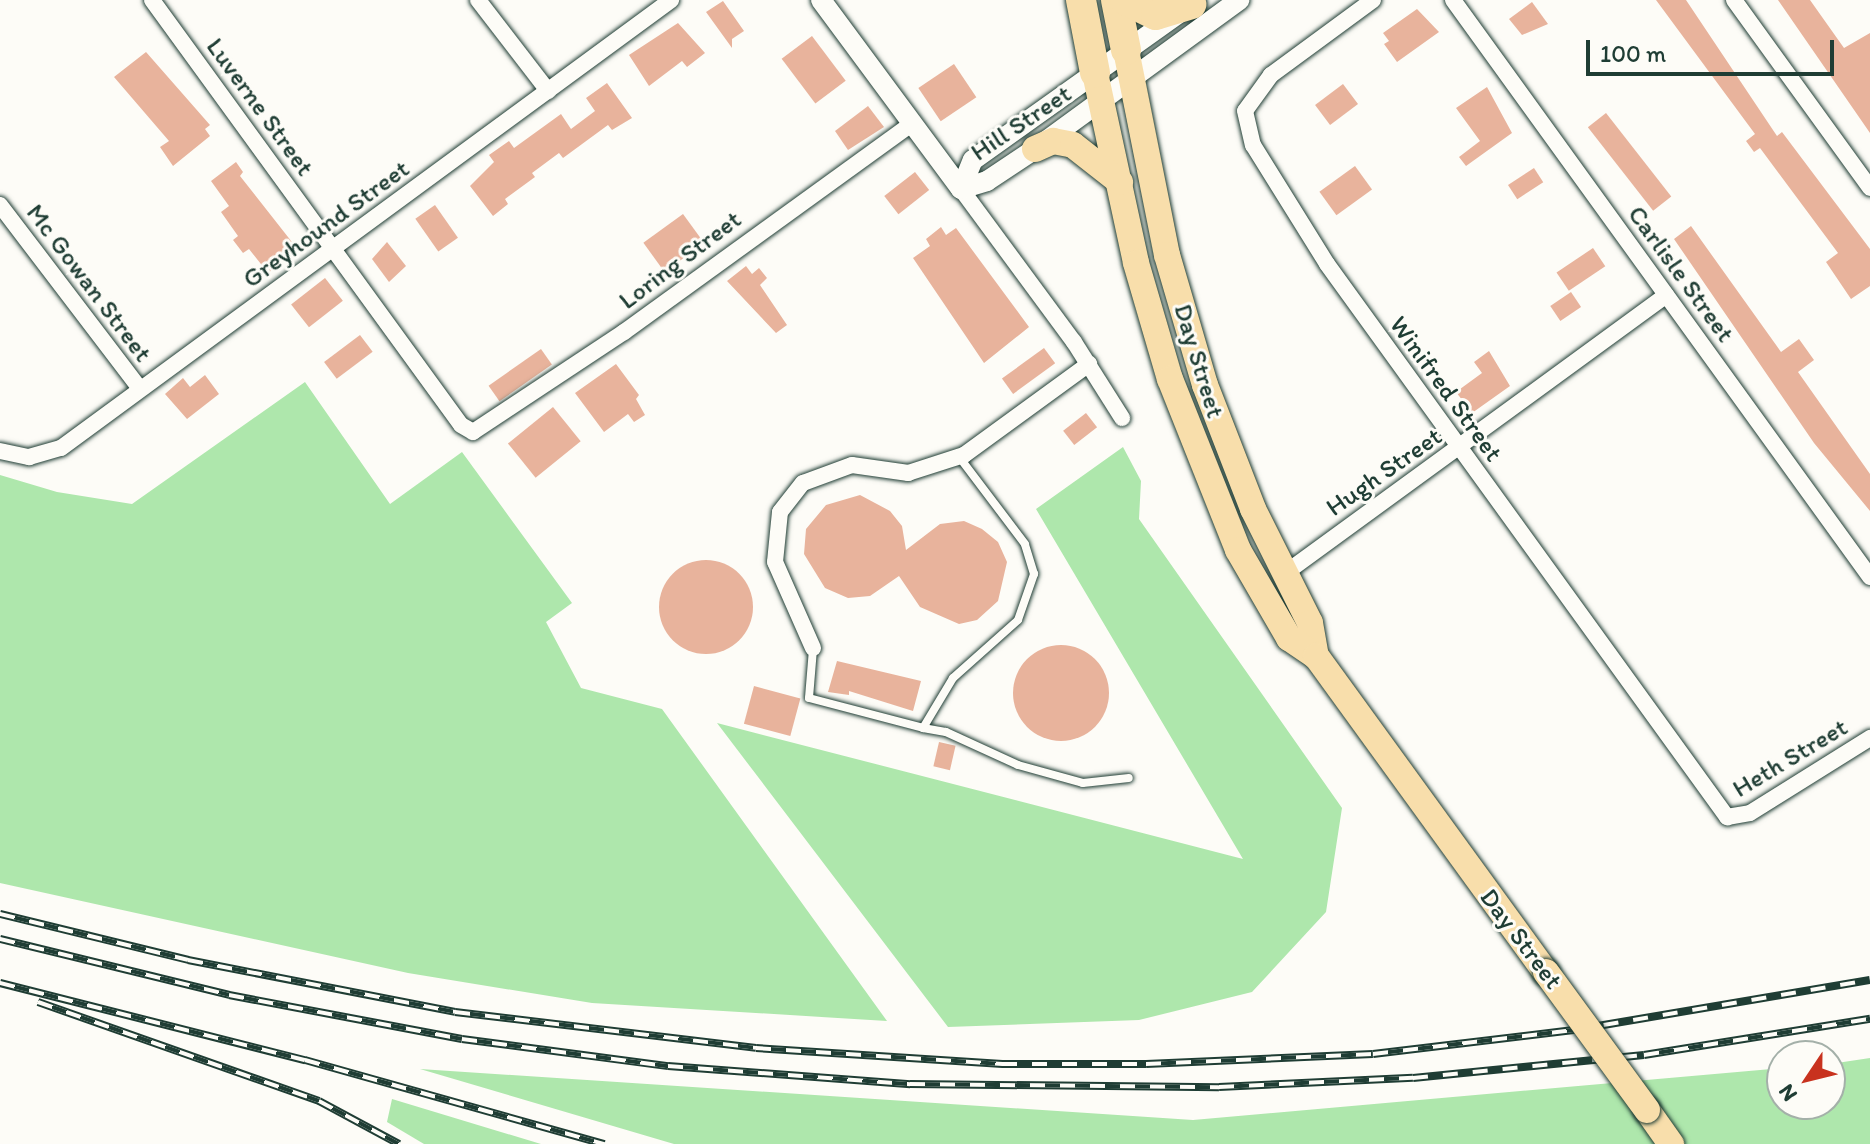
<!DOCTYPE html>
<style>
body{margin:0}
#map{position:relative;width:1870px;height:1144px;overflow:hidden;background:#fdfcf7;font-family:Itim,sans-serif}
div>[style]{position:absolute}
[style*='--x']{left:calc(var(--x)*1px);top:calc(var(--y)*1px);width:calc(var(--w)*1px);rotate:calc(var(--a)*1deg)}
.green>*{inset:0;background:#aee7ac}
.building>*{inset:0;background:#e8b39c;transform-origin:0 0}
.round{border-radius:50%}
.roads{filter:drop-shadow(0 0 2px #1f3d34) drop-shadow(0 0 2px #1f3d34)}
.service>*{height:8px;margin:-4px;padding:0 4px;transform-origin:4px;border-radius:4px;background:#fdfcf7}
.minor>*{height:16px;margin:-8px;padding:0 8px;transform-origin:8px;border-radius:8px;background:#fdfcf7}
.tertiary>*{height:20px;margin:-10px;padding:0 10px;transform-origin:10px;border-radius:10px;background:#fdfcf7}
.primary>*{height:26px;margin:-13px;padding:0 13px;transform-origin:13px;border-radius:13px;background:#f8deab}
.motorway>*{height:30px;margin:-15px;padding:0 15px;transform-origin:15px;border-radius:15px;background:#f8deab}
.rail>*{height:8px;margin-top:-4px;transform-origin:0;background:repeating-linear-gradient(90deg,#fdfcf7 0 15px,#1f3d34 0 30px);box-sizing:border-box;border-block:2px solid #1f3d34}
.bridges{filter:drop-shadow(0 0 2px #1f3d34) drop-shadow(0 0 2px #1f3d34)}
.primary-bridge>*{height:26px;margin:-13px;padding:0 13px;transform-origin:13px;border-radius:13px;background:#f8deab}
span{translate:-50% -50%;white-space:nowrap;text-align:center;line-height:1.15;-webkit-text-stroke:6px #fdfcf7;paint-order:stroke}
.street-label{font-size:26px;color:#1f3d34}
.north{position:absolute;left:1766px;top:1040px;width:80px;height:80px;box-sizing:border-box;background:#fdfcf7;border:2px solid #a4b0a9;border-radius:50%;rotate:235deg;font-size:22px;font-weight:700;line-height:32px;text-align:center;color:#1f3d34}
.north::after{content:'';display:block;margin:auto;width:28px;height:36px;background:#c8321e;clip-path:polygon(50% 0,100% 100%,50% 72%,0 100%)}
.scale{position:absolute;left:1586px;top:40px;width:248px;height:36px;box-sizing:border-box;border:4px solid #1f3d34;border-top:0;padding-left:10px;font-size:24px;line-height:28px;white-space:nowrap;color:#1f3d34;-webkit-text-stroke:6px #fdfcf7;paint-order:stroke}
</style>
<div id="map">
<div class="green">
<div style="clip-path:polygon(305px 382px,390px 504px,462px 452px,572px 603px,546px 622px,581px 688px,662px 709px,887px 1021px,592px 1003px,408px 973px,0 883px,0 475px,57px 492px,132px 504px)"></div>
<div style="clip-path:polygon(1123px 447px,1141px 481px,1139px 519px,1342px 808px,1326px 912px,1252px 992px,1139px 1020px,948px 1027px,717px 723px,1243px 859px,1036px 509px)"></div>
<div style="clip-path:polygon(1870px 1058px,1870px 1144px,674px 1144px,420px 1069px,1193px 1120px,1782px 1068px,1782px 1104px,1830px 1104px,1830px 1064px)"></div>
<div style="clip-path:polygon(392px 1099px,541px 1144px,424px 1144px,387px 1122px)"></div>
</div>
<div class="building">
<div style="clip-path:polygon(1656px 0,1686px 0,1777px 136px,1782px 132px,1870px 249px,1870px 286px,1851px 299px,1826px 262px,1838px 253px,1760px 148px,1754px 152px,1746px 141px,1755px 134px)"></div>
<div style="clip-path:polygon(1778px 0,1810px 0,1844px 48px,1870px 33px,1870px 133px)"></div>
<div style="clip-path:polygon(723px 1px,744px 31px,732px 39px,732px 48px,706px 12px)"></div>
<div style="clip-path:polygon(1532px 2px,1548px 24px,1522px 35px,1509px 19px)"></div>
<div style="clip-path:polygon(1417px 9px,1439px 32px,1397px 62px,1384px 44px,1389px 41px,1383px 33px)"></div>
<div style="clip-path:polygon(678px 23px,705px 53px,687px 67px,682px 61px,649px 86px,629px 55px)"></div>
<div style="left:812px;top:36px;width:56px;height:38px;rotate:53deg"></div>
<div style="clip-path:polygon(146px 52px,210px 125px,205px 129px,210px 136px,173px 166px,160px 147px,169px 141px,114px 77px)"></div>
<div style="left:954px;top:64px;width:40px;height:43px;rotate:56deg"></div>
<div style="clip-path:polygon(607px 83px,632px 118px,612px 130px,608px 125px,563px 158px,559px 153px,532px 173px,535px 177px,505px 199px,508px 204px,493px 216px,470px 186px,494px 162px,489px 155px,509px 141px,514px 148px,561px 114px,571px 129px,595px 111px,586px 98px)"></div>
<div style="left:1343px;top:84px;width:25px;height:35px;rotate:53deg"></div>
<div style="clip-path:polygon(1487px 87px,1512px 133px,1466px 166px,1459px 157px,1480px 141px,1456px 108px)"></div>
<div style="clip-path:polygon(868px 106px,884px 127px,848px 150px,835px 131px)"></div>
<div style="left:1606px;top:113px;width:106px;height:23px;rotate:52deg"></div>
<div style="clip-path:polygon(236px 162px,243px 172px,240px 176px,299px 251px,268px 273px,249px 249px,243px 253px,233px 240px,238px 236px,221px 212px,229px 206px,211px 181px)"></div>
<div style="left:1355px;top:166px;width:29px;height:44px;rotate:54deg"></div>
<div style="left:1534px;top:168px;width:17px;height:31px;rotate:57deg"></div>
<div style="left:915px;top:172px;width:23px;height:39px;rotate:52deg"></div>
<div style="left:435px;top:205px;width:40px;height:24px;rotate:55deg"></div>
<div style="left:683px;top:214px;width:36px;height:49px;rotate:54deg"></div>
<div style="clip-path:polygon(1691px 226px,1781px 352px,1799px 339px,1814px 360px,1798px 372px,1870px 474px,1870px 511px,1814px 443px,1674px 239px)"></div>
<div style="clip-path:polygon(941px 227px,946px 235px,956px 228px,1029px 327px,984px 363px,913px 258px,930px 246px,926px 239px)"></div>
<div style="clip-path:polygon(387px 242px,406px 266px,389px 282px,372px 259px)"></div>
<div style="left:1593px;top:248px;width:22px;height:44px;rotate:56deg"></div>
<div style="clip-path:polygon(746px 266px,752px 274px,759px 268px,767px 278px,760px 285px,787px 325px,776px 333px,727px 281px)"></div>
<div style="left:325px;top:278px;width:29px;height:43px;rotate:52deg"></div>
<div style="left:1571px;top:292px;width:18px;height:25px;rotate:56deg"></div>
<div style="left:360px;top:335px;width:21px;height:45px;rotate:53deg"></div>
<div style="left:1044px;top:348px;width:19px;height:52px;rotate:54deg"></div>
<div style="left:541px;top:349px;width:19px;height:64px;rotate:55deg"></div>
<div style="clip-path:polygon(1489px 351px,1510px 386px,1472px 413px,1456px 392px,1482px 373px,1474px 362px)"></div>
<div style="clip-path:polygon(616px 364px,639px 395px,636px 399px,645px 415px,634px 422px,628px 414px,604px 432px,575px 393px)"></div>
<div style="clip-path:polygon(205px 375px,219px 394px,187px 419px,165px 394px,183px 378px,190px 387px)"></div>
<div style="left:553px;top:407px;width:44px;height:58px;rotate:51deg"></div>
<div style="left:1086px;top:413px;width:18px;height:29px;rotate:52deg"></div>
<div style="clip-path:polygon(860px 495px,890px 511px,902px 526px,906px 550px,940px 524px,964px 521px,982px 529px,998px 542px,1007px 562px,998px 601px,977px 620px,959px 624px,920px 607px,899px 576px,870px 596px,848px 598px,825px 588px,804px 554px,806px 529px,826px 505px)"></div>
<div class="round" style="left:659px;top:560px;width:94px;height:94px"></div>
<div class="round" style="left:1013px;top:645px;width:96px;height:96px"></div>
<div style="clip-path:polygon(837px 661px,921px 681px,913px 711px,849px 691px,849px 695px,828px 692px)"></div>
<div style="left:754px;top:686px;width:48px;height:39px;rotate:15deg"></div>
<div style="left:939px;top:742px;width:17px;height:25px;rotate:13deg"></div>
</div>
<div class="roads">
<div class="service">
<div style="--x:813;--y:649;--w:49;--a:94.7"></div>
<div style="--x:809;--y:698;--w:118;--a:14.7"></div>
<div style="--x:923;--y:728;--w:58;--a:-59"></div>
<div style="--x:953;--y:678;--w:87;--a:-41.7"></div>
<div style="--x:1018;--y:620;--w:49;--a:-70.8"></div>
<div style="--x:1034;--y:574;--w:31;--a:-107"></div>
<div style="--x:1025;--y:544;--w:108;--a:-127.1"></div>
<div style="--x:923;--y:728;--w:23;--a:10"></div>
<div style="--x:946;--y:732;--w:79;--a:24.6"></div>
<div style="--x:1018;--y:765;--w:67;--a:15.5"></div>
<div style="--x:1083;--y:783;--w:46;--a:-6.2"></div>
</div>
<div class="minor">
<div style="--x:152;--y:0;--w:525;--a:53.98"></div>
<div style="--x:461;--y:425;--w:14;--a:30"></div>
<div style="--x:473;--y:432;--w:181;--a:-33.5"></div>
<div style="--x:624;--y:332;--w:357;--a:-35.9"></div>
<div style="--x:478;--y:0;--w:115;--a:52.4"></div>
<div style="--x:1373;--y:0;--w:127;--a:143.7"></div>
<div style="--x:1271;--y:75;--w:44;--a:125.8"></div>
<div style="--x:1245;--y:111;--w:35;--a:77"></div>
<div style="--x:1253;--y:145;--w:140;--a:58.1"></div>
<div style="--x:1327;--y:264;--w:683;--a:54.12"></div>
<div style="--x:1727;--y:817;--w:23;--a:-10"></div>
<div style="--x:1750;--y:813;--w:142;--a:-32"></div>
<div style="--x:1453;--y:0;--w:712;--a:54.14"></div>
<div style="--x:1734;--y:0;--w:232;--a:54.1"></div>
<div style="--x:961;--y:189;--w:190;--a:53.6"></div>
<div style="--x:1074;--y:342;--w:90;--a:57.7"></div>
<div style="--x:0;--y:205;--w:231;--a:52.7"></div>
<div style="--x:0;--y:451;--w:30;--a:12"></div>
<div style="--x:29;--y:457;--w:33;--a:-16"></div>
<div style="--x:61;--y:448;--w:757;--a:-36.29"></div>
<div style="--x:1284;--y:574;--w:473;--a:-36.1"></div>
<div style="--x:813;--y:648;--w:94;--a:-113.8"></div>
<div style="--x:775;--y:562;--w:50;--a:-84.3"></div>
<div style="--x:780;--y:512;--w:37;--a:-52"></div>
<div style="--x:803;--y:483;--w:52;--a:-20.2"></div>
<div style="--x:852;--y:465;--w:57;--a:8.1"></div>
<div style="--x:908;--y:473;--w:59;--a:-17.8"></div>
<div style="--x:964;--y:455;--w:155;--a:-36.1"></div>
</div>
<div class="tertiary">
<div style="--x:821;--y:0;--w:235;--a:53.5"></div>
<div style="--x:961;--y:189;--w:27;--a:-17"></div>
<div style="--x:987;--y:181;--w:58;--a:-33.7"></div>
<div style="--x:1035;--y:149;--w:253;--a:-36.1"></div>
<div style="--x:961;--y:189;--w:31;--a:-68"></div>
<div style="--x:973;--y:160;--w:253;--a:-35.5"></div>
</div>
<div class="primary">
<div style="--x:1126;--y:50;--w:209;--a:78.7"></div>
<div style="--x:1167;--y:255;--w:135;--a:73.7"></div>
<div style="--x:1205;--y:385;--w:133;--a:68.8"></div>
<div style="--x:1253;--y:509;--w:127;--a:63.4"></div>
<div style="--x:1310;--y:623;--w:34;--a:80"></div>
<div style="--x:1095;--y:73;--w:194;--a:77.8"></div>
<div style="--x:1136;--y:263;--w:121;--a:73.7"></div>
<div style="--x:1170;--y:379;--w:184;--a:68.3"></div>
<div style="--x:1238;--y:550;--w:102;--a:59.9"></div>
<div style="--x:1289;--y:638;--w:32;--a:34"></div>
<div style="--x:1316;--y:656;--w:391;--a:54"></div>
<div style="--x:1035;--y:149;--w:20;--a:-24"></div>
<div style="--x:1053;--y:141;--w:20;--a:11"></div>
<div style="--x:1073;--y:145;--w:60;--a:38.2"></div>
<div style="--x:1647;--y:1110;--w:42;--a:54.8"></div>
</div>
<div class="motorway">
<div style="--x:1081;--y:0;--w:74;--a:79.1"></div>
<div style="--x:1116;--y:0;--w:51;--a:78.7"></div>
<div style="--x:1125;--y:0;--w:34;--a:26"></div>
<div style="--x:1156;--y:15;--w:37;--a:-17"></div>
</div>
</div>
<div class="rail">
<div style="--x:0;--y:914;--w:194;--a:13.7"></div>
<div style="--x:188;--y:960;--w:272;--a:11"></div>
<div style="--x:455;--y:1012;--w:303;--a:6.8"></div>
<div style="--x:756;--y:1048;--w:247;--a:3.7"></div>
<div style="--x:1002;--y:1064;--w:144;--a:0"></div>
<div style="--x:1146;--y:1064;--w:227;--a:-2.5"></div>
<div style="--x:1373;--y:1054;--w:202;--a:-6.8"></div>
<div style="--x:1574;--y:1030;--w:300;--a:-9.6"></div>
<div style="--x:0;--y:939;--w:236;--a:13.7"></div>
<div style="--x:229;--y:995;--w:237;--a:10.7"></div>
<div style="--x:462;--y:1039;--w:208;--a:7.5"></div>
<div style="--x:668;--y:1066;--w:243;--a:4.3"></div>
<div style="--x:910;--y:1084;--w:309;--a:0.6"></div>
<div style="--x:1219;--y:1087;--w:194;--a:-2.7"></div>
<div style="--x:1413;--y:1078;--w:232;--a:-5.7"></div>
<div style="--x:1644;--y:1055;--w:229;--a:-9.1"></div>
<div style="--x:0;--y:983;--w:315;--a:14.2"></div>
<div style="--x:305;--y:1060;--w:311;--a:15.7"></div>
<div style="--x:38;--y:1002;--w:298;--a:19.4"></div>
<div style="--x:319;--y:1101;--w:91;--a:28.3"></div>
</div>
<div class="bridges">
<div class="primary-bridge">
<div style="--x:1546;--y:972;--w:171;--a:53.8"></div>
</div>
</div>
<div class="street-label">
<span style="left:260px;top:107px;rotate:54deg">Luverne Street</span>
<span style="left:1021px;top:123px;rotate:-34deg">Hill Street</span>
<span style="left:326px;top:224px;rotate:-36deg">Greyhound Street</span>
<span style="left:680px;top:260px;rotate:-37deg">Loring Street</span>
<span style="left:1681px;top:274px;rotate:54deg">Carlisle Street</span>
<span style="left:89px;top:283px;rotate:53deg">Mc Gowan Street</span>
<span style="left:1199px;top:361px;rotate:73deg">Day Street</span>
<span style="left:1446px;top:389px;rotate:54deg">Winifred Street</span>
<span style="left:1384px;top:472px;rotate:-35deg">Hugh Street</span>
<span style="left:1790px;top:758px;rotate:-31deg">Heth Street</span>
<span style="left:1521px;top:939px;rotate:53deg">Day Street</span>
</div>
<div class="north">N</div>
<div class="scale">100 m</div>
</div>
